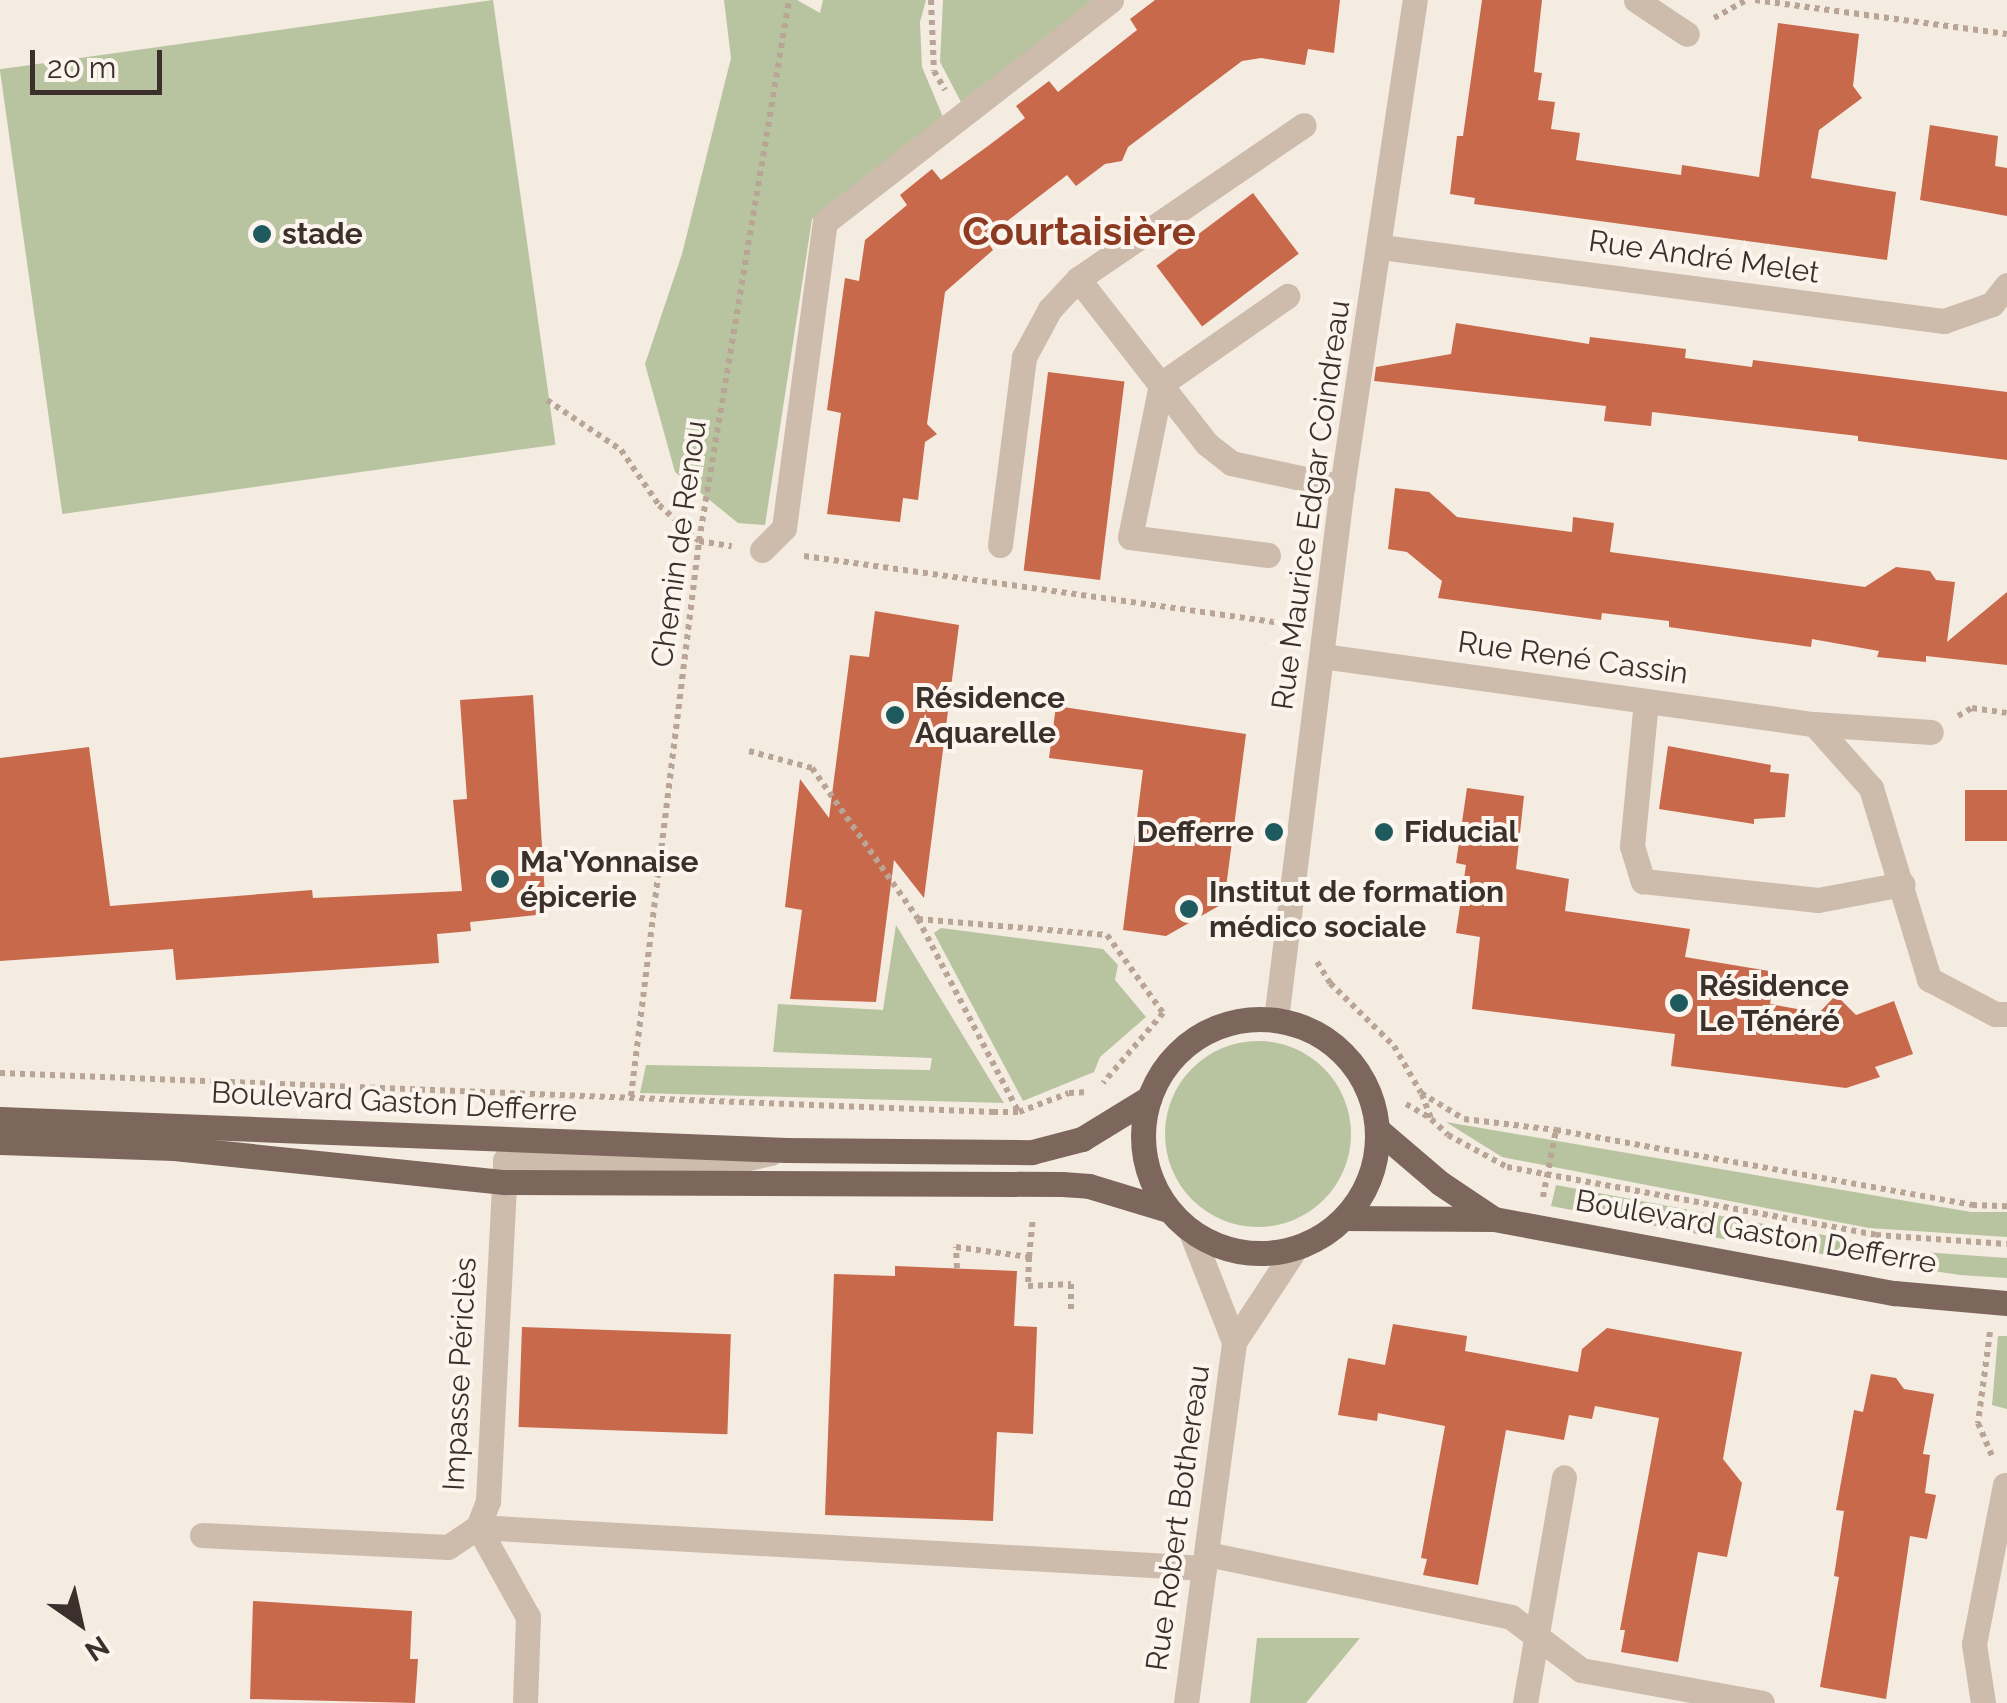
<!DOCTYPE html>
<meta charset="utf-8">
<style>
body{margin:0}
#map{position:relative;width:2007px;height:1703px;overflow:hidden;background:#f4ebe1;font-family:Raleway,sans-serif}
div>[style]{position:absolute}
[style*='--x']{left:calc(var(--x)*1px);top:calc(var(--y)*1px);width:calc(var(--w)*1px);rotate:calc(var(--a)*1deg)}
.green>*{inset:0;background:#b8c4a0;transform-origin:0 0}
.round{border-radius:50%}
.building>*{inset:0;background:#c8694b;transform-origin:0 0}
.path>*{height:6px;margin-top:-3px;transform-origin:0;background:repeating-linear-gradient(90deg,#b9a596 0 5px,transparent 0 10px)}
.minor>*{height:25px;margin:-12.5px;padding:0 12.5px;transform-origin:12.5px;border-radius:12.5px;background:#cdbbac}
.major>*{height:25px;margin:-12.5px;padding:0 12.5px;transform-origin:12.5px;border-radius:12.5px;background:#7d675c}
.major>.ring{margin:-12.5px;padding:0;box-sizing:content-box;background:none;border:25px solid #7d675c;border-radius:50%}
.dots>*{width:28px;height:28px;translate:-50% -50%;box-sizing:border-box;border:5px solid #fbf5ee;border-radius:50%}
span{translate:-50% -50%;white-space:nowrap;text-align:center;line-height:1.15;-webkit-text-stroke:8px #fbf5ee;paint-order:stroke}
.poi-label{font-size:30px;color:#3b302b;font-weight:700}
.left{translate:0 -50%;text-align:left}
.right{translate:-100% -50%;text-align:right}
.street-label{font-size:30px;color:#3b302b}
.district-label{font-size:40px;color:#8c3b22;font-weight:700}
.north{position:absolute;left:30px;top:1573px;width:100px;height:100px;-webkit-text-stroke:8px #fbf5ee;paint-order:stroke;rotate:146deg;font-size:28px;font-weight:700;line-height:40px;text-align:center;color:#3b302b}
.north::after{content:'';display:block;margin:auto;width:35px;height:45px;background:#3b302b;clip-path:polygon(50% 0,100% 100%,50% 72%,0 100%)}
.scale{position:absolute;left:30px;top:50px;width:132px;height:45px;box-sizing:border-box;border:5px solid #3b302b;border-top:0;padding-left:12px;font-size:30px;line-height:35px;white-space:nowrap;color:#3b302b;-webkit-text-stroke:8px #fbf5ee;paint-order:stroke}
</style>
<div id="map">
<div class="green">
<div style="left:493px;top:0;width:449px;height:498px;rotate:82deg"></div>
<div style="clip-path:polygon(724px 0,797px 0,820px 13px,823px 0,926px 0,920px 22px,922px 67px,943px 117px,812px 219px,765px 525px,738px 523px,675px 472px,645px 364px,682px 254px,731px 58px)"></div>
<div style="clip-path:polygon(943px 0,1099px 0,961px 102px,940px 62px)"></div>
<div style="clip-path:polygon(896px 925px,1004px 1103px,640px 1093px,646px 1065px,930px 1070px,932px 1058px,773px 1052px,778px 1004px,883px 1010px)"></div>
<div style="clip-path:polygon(941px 928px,1103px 949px,1118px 965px,1115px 980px,1146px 1017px,1100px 1057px,1094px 1072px,1023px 1101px,934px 933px)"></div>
<div class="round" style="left:1165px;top:1041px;width:186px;height:186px"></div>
<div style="clip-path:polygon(1446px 1122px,1971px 1212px,2007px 1212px,2007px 1237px,1869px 1228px,1502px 1157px)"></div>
<div style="clip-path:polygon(1556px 1185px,1909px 1251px,2007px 1258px,2007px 1278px,1960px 1275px,1723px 1239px,1551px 1206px)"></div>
<div style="clip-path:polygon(1998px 1336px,2007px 1336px,2007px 1409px,1992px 1405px)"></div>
<div style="clip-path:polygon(1257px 1638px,1360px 1638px,1306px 1703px,1250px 1703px)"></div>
</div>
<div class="building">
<div style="clip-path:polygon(1155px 0,1340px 0,1334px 53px,1308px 49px,1305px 65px,1261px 58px,1242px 61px,1128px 147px,1122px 161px,1105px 164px,1076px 186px,1067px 175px,985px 238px,993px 250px,945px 292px,927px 424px,937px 434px,925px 442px,918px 500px,903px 498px,900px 522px,827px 514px,841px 413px,827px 410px,845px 278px,859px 281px,865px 240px,907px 205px,900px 195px,932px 169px,941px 180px,988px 146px,1025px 118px,1016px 106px,1049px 81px,1058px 92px,1137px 30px,1130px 19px)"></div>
<div style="clip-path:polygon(1482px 0,1542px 0,1534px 72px,1542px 73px,1538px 100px,1555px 102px,1551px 129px,1580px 133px,1576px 160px,1681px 175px,1682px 165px,1759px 177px,1778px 23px,1859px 34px,1853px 86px,1862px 98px,1819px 130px,1811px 178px,1896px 192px,1887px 260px,1474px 204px,1475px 198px,1450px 194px,1457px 136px,1463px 136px)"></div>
<div style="clip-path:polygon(1930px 125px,1998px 136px,1995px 166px,2007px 168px,2007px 216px,1920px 200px)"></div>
<div style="left:1253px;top:193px;width:76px;height:121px;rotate:53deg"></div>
<div style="clip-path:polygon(1456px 323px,1589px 344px,1590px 337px,1686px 349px,1685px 358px,1752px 367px,1753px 360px,2007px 392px,2007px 460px,1858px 441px,1858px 436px,1652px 412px,1651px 426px,1604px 421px,1606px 406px,1374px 381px,1376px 367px,1451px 354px)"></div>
<div style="left:1048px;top:372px;width:77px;height:200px;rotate:7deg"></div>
<div style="clip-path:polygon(1395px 488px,1429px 492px,1457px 517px,1572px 532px,1573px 517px,1614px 523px,1610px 552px,1865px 587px,1896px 567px,1930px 571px,1936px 580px,1955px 582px,1947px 642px,2007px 592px,2007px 665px,1926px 656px,1926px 662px,1877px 657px,1879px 651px,1812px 639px,1811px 647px,1669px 627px,1669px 621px,1602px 613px,1601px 620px,1438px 598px,1442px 581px,1407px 552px,1388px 549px)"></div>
<div style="clip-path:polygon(875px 611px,959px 625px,924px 898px,894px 860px,876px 1002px,790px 999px,802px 910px,785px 907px,800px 779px,829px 818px,850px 655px,869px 657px)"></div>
<div style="clip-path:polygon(533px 695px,546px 914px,470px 922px,471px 931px,437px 934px,439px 963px,176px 980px,173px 949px,0 961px,0 758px,89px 747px,110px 906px,312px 890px,313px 898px,462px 891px,453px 800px,467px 799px,460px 700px)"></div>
<div style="clip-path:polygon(1056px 706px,1246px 734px,1224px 903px,1166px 936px,1123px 930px,1143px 770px,1049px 758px)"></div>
<div style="clip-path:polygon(1668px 746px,1771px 765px,1770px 772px,1789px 774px,1785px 817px,1754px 819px,1754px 824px,1659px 809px)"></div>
<div style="clip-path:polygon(1467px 788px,1524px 796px,1516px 869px,1569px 879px,1565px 911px,1690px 929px,1685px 957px,1775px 972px,1770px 1004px,1819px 1013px,1836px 995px,1856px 1015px,1894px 1001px,1913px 1054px,1875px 1067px,1880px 1077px,1846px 1088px,1671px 1066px,1675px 1034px,1472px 1009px,1480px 937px,1456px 933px,1466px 865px,1456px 863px)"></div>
<div style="left:2007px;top:790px;width:51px;height:42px;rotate:90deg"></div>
<div style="clip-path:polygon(895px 1266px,1017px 1271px,1014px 1326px,1037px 1327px,1033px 1434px,997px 1432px,993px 1521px,825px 1515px,834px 1274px,895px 1276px)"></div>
<div style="clip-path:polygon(1393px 1324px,1467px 1336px,1465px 1351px,1578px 1372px,1582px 1349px,1607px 1328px,1742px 1352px,1723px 1459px,1742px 1483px,1727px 1557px,1698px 1552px,1678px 1662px,1621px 1652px,1625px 1630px,1620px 1630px,1659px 1418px,1595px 1406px,1592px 1419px,1569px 1415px,1564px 1440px,1506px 1430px,1478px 1585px,1423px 1575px,1427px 1559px,1421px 1558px,1445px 1426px,1378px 1413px,1377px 1421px,1338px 1415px,1348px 1358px,1385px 1365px)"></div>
<div style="left:522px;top:1327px;width:209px;height:100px;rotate:2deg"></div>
<div style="clip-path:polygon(1871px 1374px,1896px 1378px,1904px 1389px,1934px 1394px,1923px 1454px,1930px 1455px,1925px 1493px,1936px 1495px,1927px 1539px,1910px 1536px,1886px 1699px,1820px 1687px,1839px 1577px,1834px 1576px,1844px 1511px,1836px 1510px,1854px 1410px,1863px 1412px)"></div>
<div style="clip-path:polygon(253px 1601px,412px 1611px,410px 1659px,418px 1659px,415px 1703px,250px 1699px)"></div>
</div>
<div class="path">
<div style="--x:931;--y:0;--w:71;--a:87.6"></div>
<div style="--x:934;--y:71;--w:22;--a:60"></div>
<div style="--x:1755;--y:0;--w:254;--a:7.7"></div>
<div style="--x:1714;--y:18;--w:38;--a:-29"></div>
<div style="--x:547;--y:400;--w:89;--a:34"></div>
<div style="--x:621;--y:450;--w:67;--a:55.4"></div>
<div style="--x:659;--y:505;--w:54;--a:42"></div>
<div style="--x:699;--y:541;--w:33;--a:9"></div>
<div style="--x:804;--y:556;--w:493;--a:8"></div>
<div style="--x:1958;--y:716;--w:16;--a:-30"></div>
<div style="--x:1972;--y:708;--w:35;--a:8"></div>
<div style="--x:749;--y:751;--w:65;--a:15.1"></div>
<div style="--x:812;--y:768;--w:184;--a:54.9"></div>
<div style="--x:918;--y:919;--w:219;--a:62.5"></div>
<div style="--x:918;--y:919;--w:190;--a:4.8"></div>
<div style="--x:1107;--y:935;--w:96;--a:54.3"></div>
<div style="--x:1163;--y:1013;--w:92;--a:130.6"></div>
<div style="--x:1317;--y:962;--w:25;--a:58"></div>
<div style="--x:1330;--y:983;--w:90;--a:44.5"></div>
<div style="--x:1394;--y:1046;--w:54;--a:60.1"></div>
<div style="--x:1421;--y:1093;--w:50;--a:31.2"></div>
<div style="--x:1464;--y:1119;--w:93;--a:6.8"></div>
<div style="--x:1556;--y:1130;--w:423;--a:10.2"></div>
<div style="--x:1972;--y:1205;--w:35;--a:2"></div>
<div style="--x:0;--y:1073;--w:994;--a:2.25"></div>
<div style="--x:993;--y:1112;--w:26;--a:0"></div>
<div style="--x:1019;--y:1112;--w:53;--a:-20.8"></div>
<div style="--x:1069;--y:1093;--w:20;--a:-3"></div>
<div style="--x:1422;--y:1094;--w:27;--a:70"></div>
<div style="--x:1431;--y:1119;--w:23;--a:43"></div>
<div style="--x:1448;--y:1135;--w:67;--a:28.5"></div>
<div style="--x:1507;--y:1167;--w:375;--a:10.4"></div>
<div style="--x:1876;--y:1235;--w:131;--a:3.9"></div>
<div style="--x:631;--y:1096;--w:559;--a:-83.01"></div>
<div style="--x:699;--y:541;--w:548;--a:-80.55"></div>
<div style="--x:1406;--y:1104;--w:28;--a:30"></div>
<div style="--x:1543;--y:1197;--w:68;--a:-79"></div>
<div style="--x:1029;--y:1257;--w:29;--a:92"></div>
<div style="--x:1028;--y:1286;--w:43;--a:-2.7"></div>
<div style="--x:1071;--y:1284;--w:29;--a:90"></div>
<div style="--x:957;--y:1268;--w:21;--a:-93"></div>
<div style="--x:956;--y:1247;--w:74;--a:7.8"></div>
<div style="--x:1029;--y:1257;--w:40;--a:-84.3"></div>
<div style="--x:1990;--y:1332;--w:92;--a:97.5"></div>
<div style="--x:1978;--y:1423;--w:36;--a:67"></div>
</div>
<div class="minor">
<div style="--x:1636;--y:0;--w:61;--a:33.7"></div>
<div style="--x:1381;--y:247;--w:568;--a:7.49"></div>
<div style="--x:1944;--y:321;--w:51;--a:-19.5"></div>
<div style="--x:1992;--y:304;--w:24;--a:-52"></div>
<div style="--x:1078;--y:279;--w:209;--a:52"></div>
<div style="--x:1207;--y:444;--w:31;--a:38"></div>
<div style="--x:1231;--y:463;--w:114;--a:12.2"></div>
<div style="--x:1000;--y:545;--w:190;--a:-82.7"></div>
<div style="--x:1024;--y:357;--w:55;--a:-61.6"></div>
<div style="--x:1050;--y:309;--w:41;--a:-47"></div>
<div style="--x:1078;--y:279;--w:273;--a:-34.3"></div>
<div style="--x:762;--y:550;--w:31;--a:-45"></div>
<div style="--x:784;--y:528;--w:309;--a:-82.4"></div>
<div style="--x:825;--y:222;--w:362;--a:-37.8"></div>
<div style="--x:1268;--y:555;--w:139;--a:-172.6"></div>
<div style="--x:1130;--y:537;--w:156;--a:-78.5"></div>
<div style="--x:1161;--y:384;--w:154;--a:-34.9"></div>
<div style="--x:1322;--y:656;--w:497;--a:7.9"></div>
<div style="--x:1814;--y:724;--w:86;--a:48.3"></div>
<div style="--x:1871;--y:788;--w:200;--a:73.1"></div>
<div style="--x:1929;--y:979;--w:75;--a:27.9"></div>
<div style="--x:1995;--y:1014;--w:12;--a:0"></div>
<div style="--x:1646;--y:701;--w:146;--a:95.5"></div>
<div style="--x:1632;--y:846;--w:37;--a:73"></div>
<div style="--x:1643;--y:881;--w:176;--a:6.2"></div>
<div style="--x:1818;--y:900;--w:86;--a:-10.7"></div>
<div style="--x:1814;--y:724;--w:117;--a:3.9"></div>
<div style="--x:1276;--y:1019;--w:536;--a:-82.93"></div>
<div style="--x:1342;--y:487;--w:492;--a:-81.5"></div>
<div style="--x:1191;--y:1232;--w:118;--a:68.6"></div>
<div style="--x:478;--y:1527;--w:727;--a:3.23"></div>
<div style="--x:478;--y:1527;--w:103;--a:60.9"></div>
<div style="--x:528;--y:1617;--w:86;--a:92"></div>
<div style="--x:202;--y:1535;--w:246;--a:2.8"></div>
<div style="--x:448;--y:1547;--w:36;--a:-34"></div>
<div style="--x:478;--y:1527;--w:28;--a:-69"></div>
<div style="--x:488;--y:1501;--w:341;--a:-87.1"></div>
<div style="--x:505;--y:1160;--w:211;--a:1.4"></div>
<div style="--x:716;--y:1165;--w:56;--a:-12.3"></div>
<div style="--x:1207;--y:1554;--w:310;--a:11.7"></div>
<div style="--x:1511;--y:1617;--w:88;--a:37.1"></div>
<div style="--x:1581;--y:1670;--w:184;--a:10.3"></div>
<div style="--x:1186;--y:1703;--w:364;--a:-82.4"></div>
<div style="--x:1234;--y:1342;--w:111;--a:-56.7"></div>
<div style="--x:1525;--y:1703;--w:229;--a:-80.2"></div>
<div style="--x:1983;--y:1703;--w:60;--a:-98.7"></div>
<div style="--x:1974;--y:1644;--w:162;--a:-79"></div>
</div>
<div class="major">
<div class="ring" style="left:1143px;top:1019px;width:209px;height:209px"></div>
<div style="--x:0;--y:1119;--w:787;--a:2.26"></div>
<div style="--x:786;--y:1150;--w:246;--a:0.5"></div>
<div style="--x:1032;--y:1152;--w:52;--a:-14.6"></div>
<div style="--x:1082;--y:1139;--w:79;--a:-31.5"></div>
<div style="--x:1378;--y:1130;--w:82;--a:40.5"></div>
<div style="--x:1440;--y:1183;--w:65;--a:33.7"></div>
<div style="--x:0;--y:1142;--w:174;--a:2"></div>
<div style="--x:174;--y:1148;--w:332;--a:5.9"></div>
<div style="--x:504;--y:1182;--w:558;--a:0.21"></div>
<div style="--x:1062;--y:1184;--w:27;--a:4"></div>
<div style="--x:1089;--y:1186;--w:83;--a:16.9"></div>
<div style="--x:1344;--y:1218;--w:150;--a:0.4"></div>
<div style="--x:1494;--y:1219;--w:407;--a:10.5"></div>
<div style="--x:1894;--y:1293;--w:113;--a:5.1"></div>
</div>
<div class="dots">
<div style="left:262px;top:234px;background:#1f5a5e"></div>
<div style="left:895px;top:715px;background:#1f5a5e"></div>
<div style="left:1274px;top:832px;background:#1f5a5e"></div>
<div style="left:1384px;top:832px;background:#1f5a5e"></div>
<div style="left:500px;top:879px;background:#1f5a5e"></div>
<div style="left:1189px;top:909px;background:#1f5a5e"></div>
<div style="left:1679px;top:1003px;background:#1f5a5e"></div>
</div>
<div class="poi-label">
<span class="left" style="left:282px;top:234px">stade</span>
<span class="left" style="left:915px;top:715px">Résidence<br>Aquarelle</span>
<span class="right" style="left:1254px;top:832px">Defferre</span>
<span class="left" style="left:1404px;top:832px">Fiducial</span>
<span class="left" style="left:520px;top:879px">Ma'Yonnaise<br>épicerie</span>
<span class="left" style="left:1209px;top:909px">Institut de formation<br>médico sociale</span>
<span class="left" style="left:1699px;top:1003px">Résidence<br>Le Ténéré</span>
</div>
<div class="street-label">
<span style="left:1704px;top:257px;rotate:8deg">Rue André Melet</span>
<span style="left:1311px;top:505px;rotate:-82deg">Rue Maurice Edgar Coindreau</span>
<span style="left:679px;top:544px;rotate:-82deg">Chemin de Renou</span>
<span style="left:1573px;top:658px;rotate:8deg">Rue René Cassin</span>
<span style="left:394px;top:1102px;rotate:3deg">Boulevard Gaston Defferre</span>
<span style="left:1756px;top:1232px;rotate:10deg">Boulevard Gaston Defferre</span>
<span style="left:460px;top:1374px;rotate:-87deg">Impasse Périclès</span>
<span style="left:1178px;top:1518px;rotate:-82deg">Rue Robert Bothereau</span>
</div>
<div class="district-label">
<span style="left:1079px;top:231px">Courtaisière</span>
</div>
<div class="north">N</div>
<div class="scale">20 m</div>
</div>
